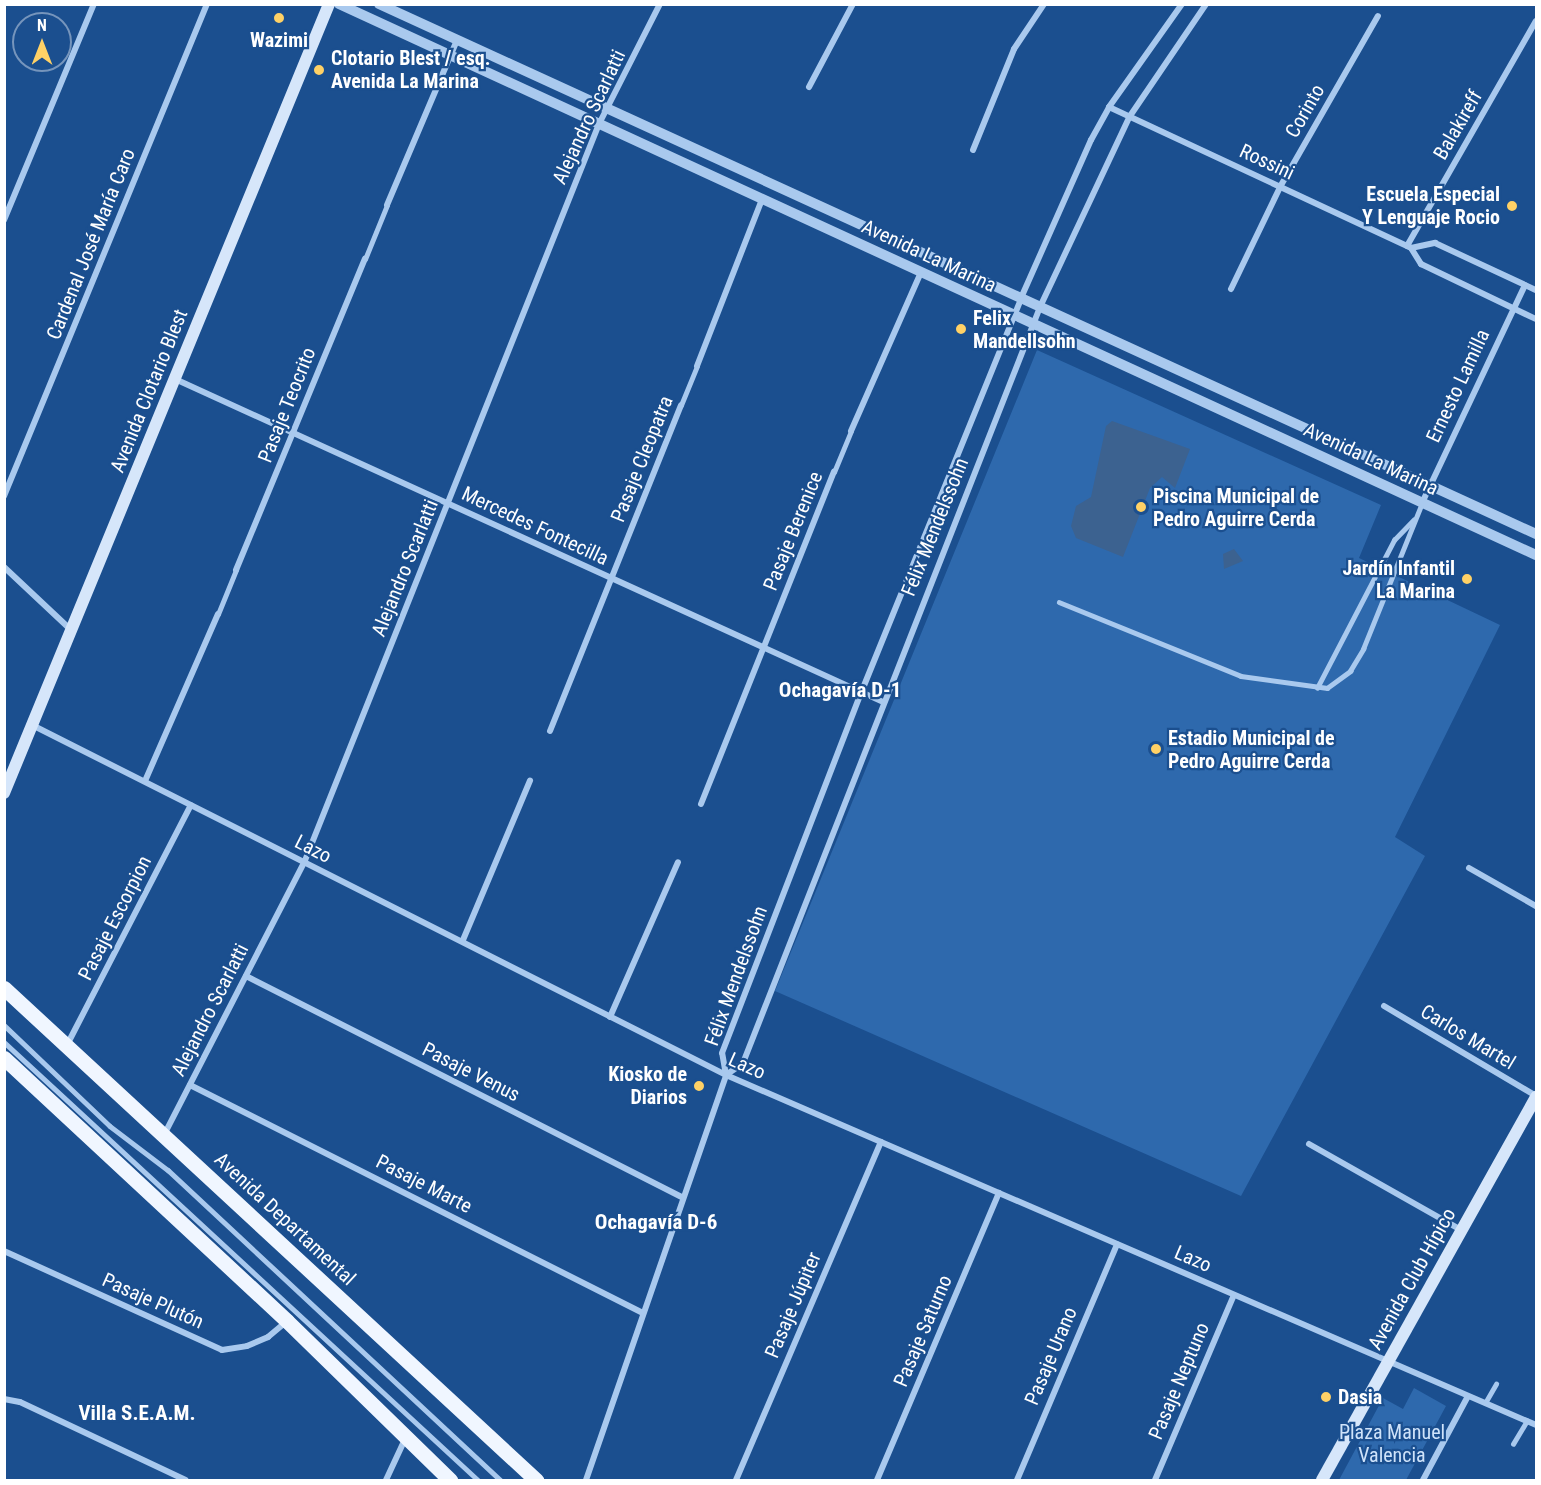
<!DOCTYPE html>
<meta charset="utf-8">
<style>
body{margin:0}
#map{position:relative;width:1541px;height:1485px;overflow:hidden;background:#1b4f8f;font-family:"Roboto Condensed",sans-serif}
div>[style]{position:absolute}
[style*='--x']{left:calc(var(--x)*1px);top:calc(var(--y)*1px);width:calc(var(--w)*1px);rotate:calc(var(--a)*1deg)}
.green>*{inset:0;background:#2e69ad}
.water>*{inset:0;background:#3c6290}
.service>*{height:4.5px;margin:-2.25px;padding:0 2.25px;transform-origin:2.25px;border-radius:2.25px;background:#a9c9ee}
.pedestrian>*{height:5px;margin:-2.5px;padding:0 2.5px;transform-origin:2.5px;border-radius:2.5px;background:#a9c9ee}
.minor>*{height:6px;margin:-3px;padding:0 3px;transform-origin:3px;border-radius:3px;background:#a9c9ee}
.tertiary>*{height:10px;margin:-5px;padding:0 5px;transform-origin:5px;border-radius:5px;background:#a9c9ee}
.secondary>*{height:12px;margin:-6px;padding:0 6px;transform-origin:6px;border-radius:6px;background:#d6e6fa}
.primary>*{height:15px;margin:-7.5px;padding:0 7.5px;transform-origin:7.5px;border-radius:7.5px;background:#f0f6ff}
.dots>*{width:16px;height:16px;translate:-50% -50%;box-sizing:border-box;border:3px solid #1b4f8f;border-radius:50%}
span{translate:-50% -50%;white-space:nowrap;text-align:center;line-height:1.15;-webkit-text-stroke:4.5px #1b4f8f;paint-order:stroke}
.poi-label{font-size:20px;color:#fff;font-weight:700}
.left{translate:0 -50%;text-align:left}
.right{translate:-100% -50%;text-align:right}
.street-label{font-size:20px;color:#fff}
.park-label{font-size:20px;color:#cfe3fa}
.neighbourhood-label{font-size:21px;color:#fff;font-weight:700}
.frame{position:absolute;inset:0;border:6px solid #fff;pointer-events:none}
.north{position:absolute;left:12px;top:12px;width:60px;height:60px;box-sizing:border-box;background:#1b4f8f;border:2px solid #7695bc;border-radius:50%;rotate:0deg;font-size:16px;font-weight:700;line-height:24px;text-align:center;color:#fff}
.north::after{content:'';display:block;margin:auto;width:21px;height:27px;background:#ffd166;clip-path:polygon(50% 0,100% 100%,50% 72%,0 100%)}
</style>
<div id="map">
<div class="green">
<div style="clip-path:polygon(1037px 350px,1381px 505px,1359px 558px,1500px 625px,1395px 837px,1425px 856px,1241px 1196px,775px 991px)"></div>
<div style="clip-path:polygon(1414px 1388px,1446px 1406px,1406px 1480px,1339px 1480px,1383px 1398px,1403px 1409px)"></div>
</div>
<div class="water">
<div style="clip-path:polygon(1112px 421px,1190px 449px,1175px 488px,1162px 477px,1150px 488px,1123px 557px,1076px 538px,1071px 526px,1076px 506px,1091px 497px,1106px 426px)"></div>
<div style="clip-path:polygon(1234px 549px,1243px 561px,1224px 569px,1223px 554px)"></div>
</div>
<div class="service">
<div style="--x:1059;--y:602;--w:196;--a:22.1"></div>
<div style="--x:1241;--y:676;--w:87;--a:7.9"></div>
<div style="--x:1327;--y:688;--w:29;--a:-36"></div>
<div style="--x:1350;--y:671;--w:26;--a:-59"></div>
<div style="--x:1363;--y:649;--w:157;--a:-68"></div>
<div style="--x:1317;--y:688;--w:167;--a:-62.5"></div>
<div style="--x:1394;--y:540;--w:28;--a:-46"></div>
<div style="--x:4;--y:1025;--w:146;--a:43.6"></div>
<div style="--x:110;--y:1126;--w:73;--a:37.2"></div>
<div style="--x:168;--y:1170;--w:454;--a:43"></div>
<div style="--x:4;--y:1042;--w:645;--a:42.74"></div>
<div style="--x:1485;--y:1403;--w:22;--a:-60"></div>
<div style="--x:1513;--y:1444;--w:27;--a:-59"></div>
</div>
<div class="pedestrian">
<div style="--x:365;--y:259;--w:58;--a:-67.8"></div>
<div style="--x:681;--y:405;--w:42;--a:-67.7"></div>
<div style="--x:834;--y:472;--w:44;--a:-67.5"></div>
<div style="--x:218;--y:614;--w:48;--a:-67.8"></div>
</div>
<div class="minor">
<div style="--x:809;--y:87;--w:94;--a:-62.1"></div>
<div style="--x:1109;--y:107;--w:333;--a:25"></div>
<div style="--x:1411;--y:248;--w:19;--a:58"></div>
<div style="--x:1421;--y:264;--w:127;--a:25.6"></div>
<div style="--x:973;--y:150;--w:109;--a:-67.9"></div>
<div style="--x:1014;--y:49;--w:54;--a:-56.3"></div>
<div style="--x:387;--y:205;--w:179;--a:-67"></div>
<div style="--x:4;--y:220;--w:234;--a:-67.4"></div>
<div style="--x:1407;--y:246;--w:259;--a:-60.2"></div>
<div style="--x:1411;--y:248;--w:25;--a:-12"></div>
<div style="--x:1435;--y:243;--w:111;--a:25"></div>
<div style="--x:1231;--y:289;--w:113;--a:-64.3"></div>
<div style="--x:1280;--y:187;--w:197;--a:-60.2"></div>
<div style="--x:697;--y:366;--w:179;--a:-68.7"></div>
<div style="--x:175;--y:379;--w:778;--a:24.52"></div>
<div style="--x:851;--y:431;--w:174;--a:-66.2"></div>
<div style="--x:4;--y:496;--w:532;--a:-67.58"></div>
<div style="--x:1422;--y:503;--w:241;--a:-64.7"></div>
<div style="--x:4;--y:567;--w:92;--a:43.2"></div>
<div style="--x:236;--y:570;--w:337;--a:-67.5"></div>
<div style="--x:32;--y:725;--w:777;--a:26.76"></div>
<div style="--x:726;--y:1075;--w:882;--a:23.37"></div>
<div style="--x:550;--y:731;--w:351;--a:-68.1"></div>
<div style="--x:145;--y:781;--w:182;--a:-66.4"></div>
<div style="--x:701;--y:804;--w:358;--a:-68.2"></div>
<div style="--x:1469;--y:868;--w:77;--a:29.6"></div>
<div style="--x:463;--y:940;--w:173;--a:-67.2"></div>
<div style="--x:246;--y:976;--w:489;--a:26.9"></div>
<div style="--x:1384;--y:1006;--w:177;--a:30.6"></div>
<div style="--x:610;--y:1017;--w:169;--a:-66.3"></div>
<div style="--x:67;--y:1045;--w:270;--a:-62.7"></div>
<div style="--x:726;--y:1075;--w:21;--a:-35"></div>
<div style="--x:743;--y:1063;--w:812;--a:-68.55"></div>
<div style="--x:1040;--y:307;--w:211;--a:-64.8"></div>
<div style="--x:1130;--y:116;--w:135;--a:-55.8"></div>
<div style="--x:190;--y:1085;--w:507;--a:26.72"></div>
<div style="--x:164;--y:1135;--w:306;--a:-62.8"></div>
<div style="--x:304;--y:863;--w:796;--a:-68.24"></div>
<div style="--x:599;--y:124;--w:135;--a:-63.1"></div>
<div style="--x:1309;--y:1144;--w:175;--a:29.5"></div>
<div style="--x:4;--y:1251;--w:239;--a:24.4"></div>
<div style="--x:222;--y:1350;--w:25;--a:-9"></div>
<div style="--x:247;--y:1346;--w:23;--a:-23"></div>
<div style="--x:268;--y:1337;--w:25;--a:-40"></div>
<div style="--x:4;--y:1399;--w:16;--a:11"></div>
<div style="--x:20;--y:1402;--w:183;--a:25.2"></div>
<div style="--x:386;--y:1480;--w:45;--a:-65.1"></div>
<div style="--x:586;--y:1480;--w:429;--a:-70.9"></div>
<div style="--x:726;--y:1075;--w:22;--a:-100"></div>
<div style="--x:722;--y:1053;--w:386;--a:-68.9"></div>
<div style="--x:861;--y:693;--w:426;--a:-67.9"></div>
<div style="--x:1021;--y:298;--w:173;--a:-66.1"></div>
<div style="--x:1091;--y:140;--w:38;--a:-61"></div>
<div style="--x:1109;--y:107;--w:126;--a:-54.7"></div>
<div style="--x:736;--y:1480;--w:368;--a:-66.8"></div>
<div style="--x:877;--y:1480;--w:312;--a:-67"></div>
<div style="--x:1017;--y:1480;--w:256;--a:-67"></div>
<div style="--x:1155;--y:1480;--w:201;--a:-66.9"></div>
<div style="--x:1423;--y:1480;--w:95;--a:-61.8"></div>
</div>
<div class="tertiary">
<div style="--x:339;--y:4;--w:1318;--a:24.72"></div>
<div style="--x:379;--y:4;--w:1273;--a:24.61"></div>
</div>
<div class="secondary">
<div style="--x:4;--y:793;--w:853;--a:-67.61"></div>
<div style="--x:1322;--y:1480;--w:439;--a:-60.8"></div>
</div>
<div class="primary">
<div style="--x:4;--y:988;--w:725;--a:42.76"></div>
<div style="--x:4;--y:1058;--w:386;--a:42.9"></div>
<div style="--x:287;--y:1321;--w:228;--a:44.3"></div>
</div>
<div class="dots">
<div style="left:279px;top:18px;background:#ffd166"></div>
<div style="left:319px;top:70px;background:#ffd166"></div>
<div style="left:1512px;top:206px;background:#ffd166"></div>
<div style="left:961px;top:329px;background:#ffd166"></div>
<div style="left:1141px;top:507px;background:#ffd166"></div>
<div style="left:1467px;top:579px;background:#ffd166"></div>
<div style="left:1156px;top:749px;background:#ffd166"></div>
<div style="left:699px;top:1086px;background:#ffd166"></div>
<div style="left:1326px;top:1397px;background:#ffd166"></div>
</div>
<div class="poi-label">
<span style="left:279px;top:40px">Wazimi</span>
<span class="left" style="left:331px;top:70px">Clotario Blest / esq.<br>Avenida La Marina</span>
<span class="right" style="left:1500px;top:206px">Escuela Especial<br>Y Lenguaje Rocio</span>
<span class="left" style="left:973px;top:330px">Felix<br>Mandellsohn</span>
<span class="left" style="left:1153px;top:508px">Piscina Municipal de<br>Pedro Aguirre Cerda</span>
<span class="right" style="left:1455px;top:580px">Jardín Infantil<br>La Marina</span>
<span class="left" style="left:1168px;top:750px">Estadio Municipal de<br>Pedro Aguirre Cerda</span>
<span class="right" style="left:687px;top:1086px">Kiosko de<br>Diarios</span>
<span class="left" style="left:1338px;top:1397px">Dasia</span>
</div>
<div class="street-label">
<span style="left:1305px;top:111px;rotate:-60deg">Corinto</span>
<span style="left:589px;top:117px;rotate:-65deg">Alejandro Scarlatti</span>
<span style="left:1458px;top:125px;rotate:-60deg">Balakireff</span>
<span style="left:1267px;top:162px;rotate:25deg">Rossini</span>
<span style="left:91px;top:244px;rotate:-68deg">Cardenal José María Caro</span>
<span style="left:929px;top:256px;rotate:25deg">Avenida La Marina</span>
<span style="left:1458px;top:386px;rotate:-65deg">Ernesto Lamilla</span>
<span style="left:149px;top:391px;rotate:-68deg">Avenida Clotario Blest</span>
<span style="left:287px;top:405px;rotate:-68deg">Pasaje Teocrito</span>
<span style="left:642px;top:459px;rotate:-68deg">Pasaje Cleopatra</span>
<span style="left:1371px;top:459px;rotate:25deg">Avenida La Marina</span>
<span style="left:535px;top:526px;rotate:25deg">Mercedes Fontecilla</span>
<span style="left:935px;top:527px;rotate:-68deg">Félix Mendelssohn</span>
<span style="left:793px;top:531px;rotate:-68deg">Pasaje Berenice</span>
<span style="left:405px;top:568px;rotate:-68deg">Alejandro Scarlatti</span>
<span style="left:313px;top:849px;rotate:27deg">Lazo</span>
<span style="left:115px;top:918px;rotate:-63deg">Pasaje Escorpion</span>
<span style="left:736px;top:976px;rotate:-70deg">Félix Mendelssohn</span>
<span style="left:210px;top:1010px;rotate:-63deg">Alejandro Scarlatti</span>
<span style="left:1468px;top:1037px;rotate:31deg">Carlos Martel</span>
<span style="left:747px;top:1066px;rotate:24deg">Lazo</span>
<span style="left:471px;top:1072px;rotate:27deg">Pasaje Venus</span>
<span style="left:424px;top:1184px;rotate:27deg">Pasaje Marte</span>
<span style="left:285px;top:1219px;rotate:43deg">Avenida Departamental</span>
<span style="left:1193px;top:1259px;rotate:23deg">Lazo</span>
<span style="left:1412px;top:1279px;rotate:-61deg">Avenida Club Hípico</span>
<span style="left:153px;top:1301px;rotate:24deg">Pasaje Plutón</span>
<span style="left:793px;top:1305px;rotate:-67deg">Pasaje Júpiter</span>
<span style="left:923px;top:1331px;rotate:-67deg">Pasaje Saturno</span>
<span style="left:1051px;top:1356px;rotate:-67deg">Pasaje Urano</span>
<span style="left:1179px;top:1381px;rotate:-67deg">Pasaje Neptuno</span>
</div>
<div class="park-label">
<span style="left:1392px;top:1444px">Plaza Manuel<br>Valencia</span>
</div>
<div class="neighbourhood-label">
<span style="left:840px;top:690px">Ochagavía D-1</span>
<span style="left:656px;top:1222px">Ochagavía D-6</span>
<span style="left:137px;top:1413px">Villa S.E.A.M.</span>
</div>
<div class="frame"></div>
<div class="north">N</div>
</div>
